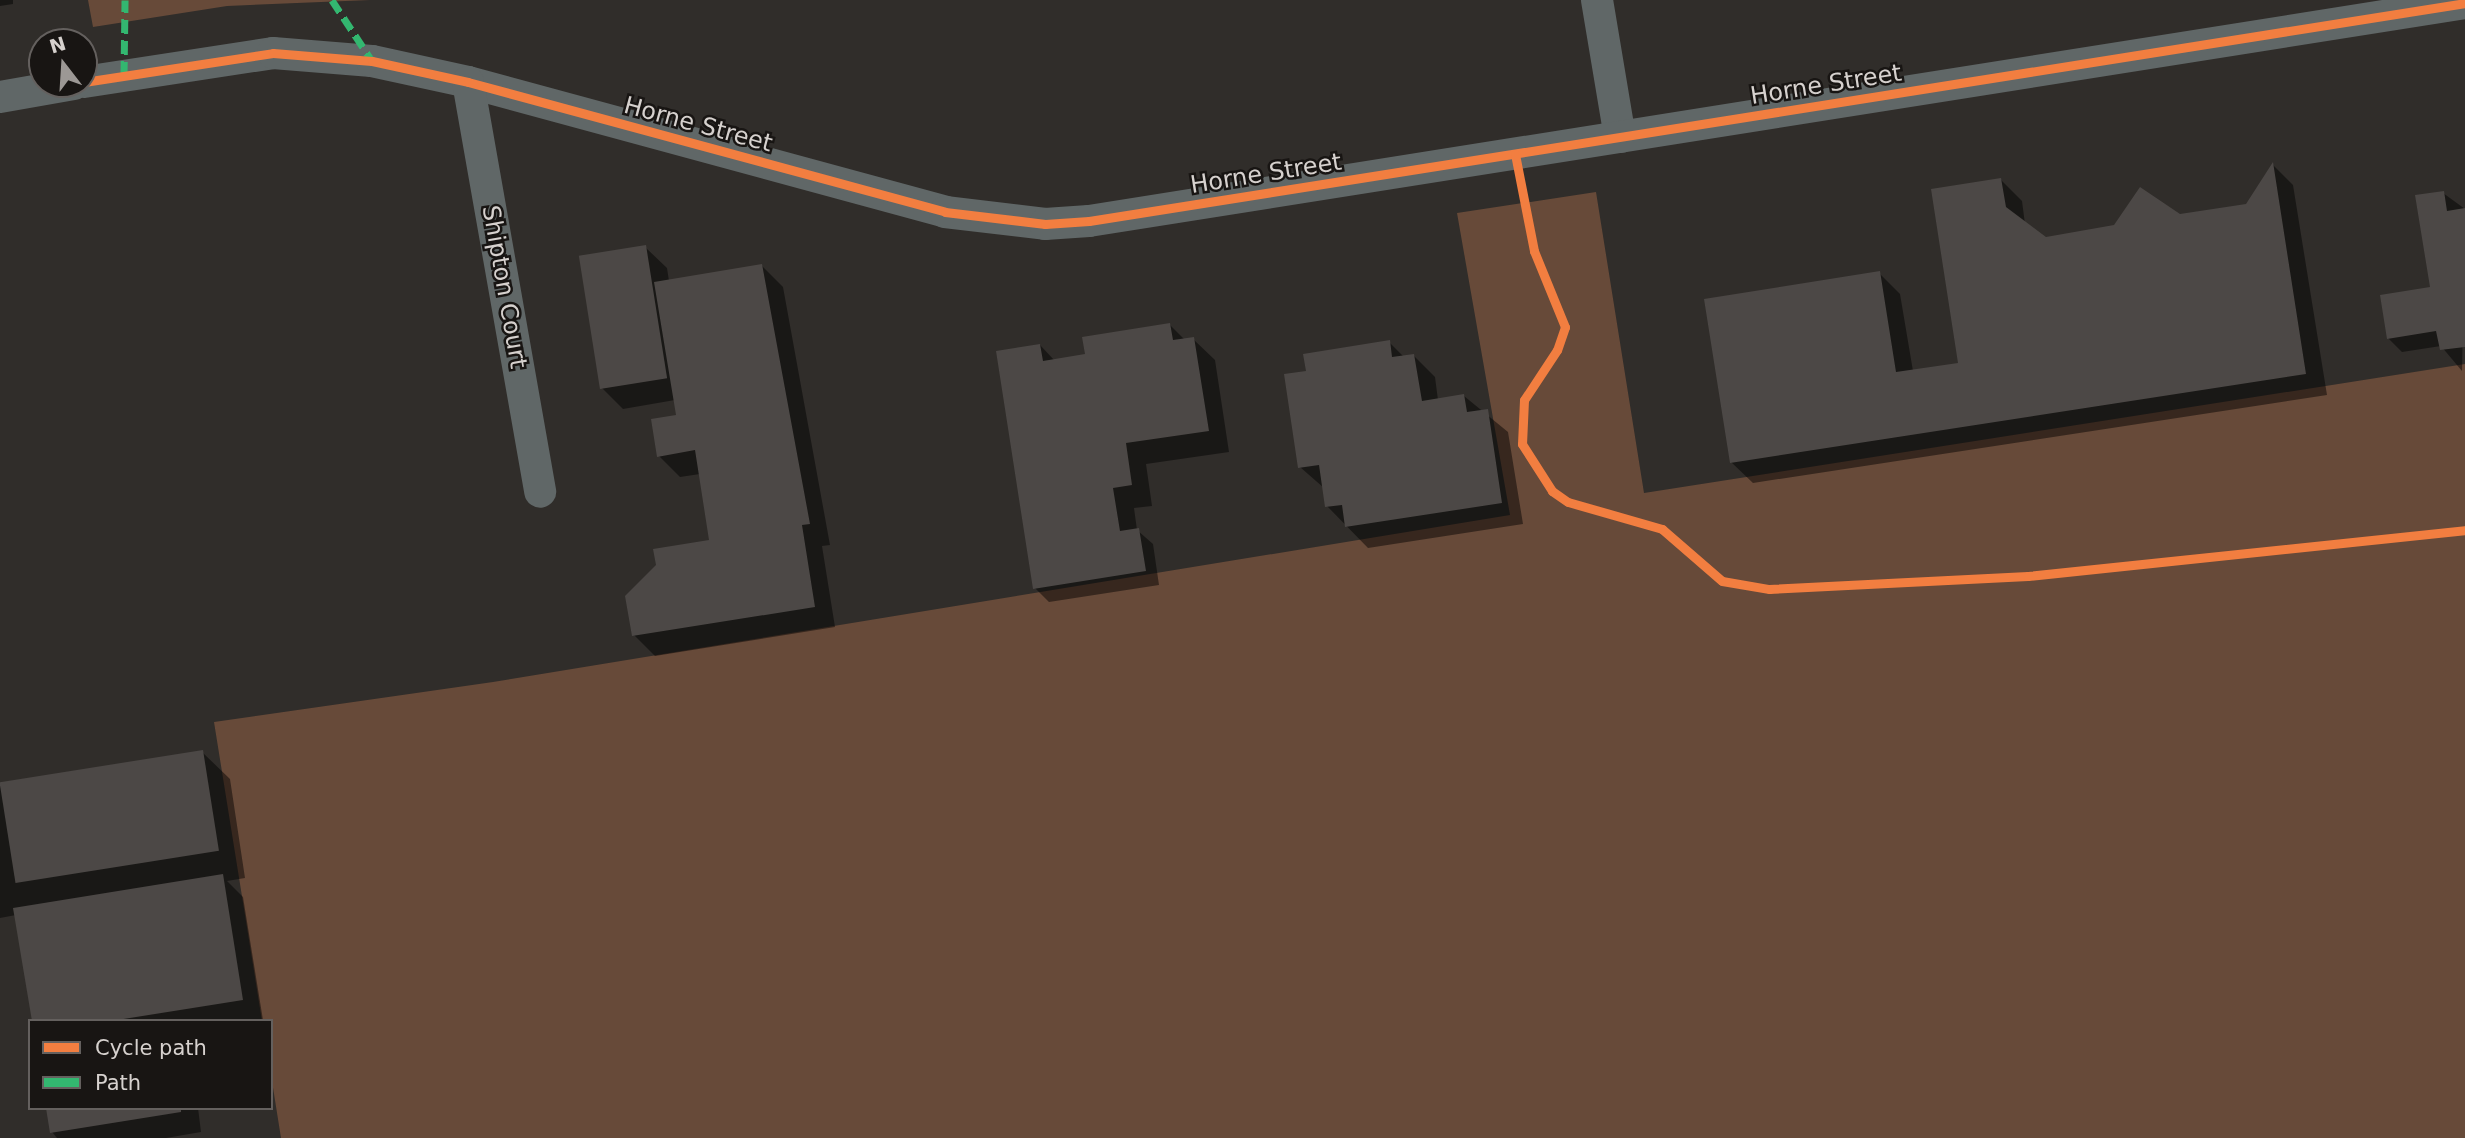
<!DOCTYPE html>
<style>
body{margin:0}
#map{position:relative;width:2465px;height:1138px;overflow:hidden;background:#302d2a;font-family:"DejaVu Sans",sans-serif}
div>[style]{position:absolute}
[style*='--x']{left:calc(var(--x)*1px);top:calc(var(--y)*1px);width:calc(var(--w)*1px);rotate:calc(var(--a)*1deg)}
.green>*{inset:0;background:#674a39}
.shadow>*{inset:0;background:#0007}
.building>*{inset:0;background:#4c4846;transform-origin:0 0}
.street>*{height:32px;margin:-16px;padding:0 16px;transform-origin:16px;border-radius:16px;background:#606767}
.quiet>*{height:7px;margin-top:-3.5px;transform-origin:0;background:repeating-linear-gradient(90deg,#33b770 0 14px,transparent 0 21px)}
.cycleway>*{height:9px;margin:-4.5px;padding:0 4.5px;transform-origin:4.5px;border-radius:4.5px;background:#f27e40}
span{translate:-50% -50%;white-space:nowrap;text-align:center;line-height:1.15;-webkit-text-stroke:5px #181513;paint-order:stroke}
.street-label{font-size:24px;color:#d6d1ce}
.legend{position:absolute;left:28px;top:1019px;width:245px;height:91px;box-sizing:border-box;background:#181513;border:2px solid #64605e;margin:0;padding:9px 12px;list-style:none;font-size:21px;color:#d6d1ce}
.legend li{display:flex;align-items:center;gap:14px;height:35px}
.legend b{width:35px;border:2px solid #64605e}
.north{position:absolute;left:28px;top:28px;width:70px;height:70px;box-sizing:border-box;background:#181513;border:2px solid #64605e;border-radius:50%;rotate:343deg;font-size:19px;font-weight:700;line-height:28px;text-align:center;color:#d6d1ce}
.north::after{content:'';display:block;margin:auto;width:24px;height:32px;background:#9c9895;clip-path:polygon(50% 0,100% 100%,50% 72%,0 100%)}
</style>
<div id="map">
<div class="green">
<div style="clip-path:polygon(88px 0,370px 0,227px 6px,93px 27px)"></div>
<div style="clip-path:polygon(1596px 192px,1644px 493px,2465px 364px,2465px 1138px,281px 1138px,271px 1075px,271px 1021px,262px 1021px,214px 722px,493px 682px,1510px 515px,1457px 213px)"></div>
</div>
<div class="shadow">
<div style="clip-path:polygon(0 0,13px 0,13px 4px,0 6px)"></div>
<div style="clip-path:polygon(2273px 165px,2293px 185px,2327px 395px,1753px 483px,1731px 462px,1879px 273px,1900px 294px,1913px 371px,1960px 364px,2001px 180px,2022px 201px,2025px 224px,2046px 239px,2247px 205px)"></div>
<div style="clip-path:polygon(2443px 193px,2465px 209px,2462px 371px,2441px 346px,2402px 352px,2388px 338px,2432px 292px)"></div>
<div style="clip-path:polygon(645px 247px,667px 268px,669px 281px,762px 266px,783px 287px,830px 545px,822px 546px,835px 627px,655px 656px,634px 635px,711px 541px,700px 474px,680px 477px,659px 456px,678px 417px,675px 400px,623px 409px,602px 388px)"></div>
<div style="clip-path:polygon(1170px 325px,1185px 340px,1193px 339px,1215px 360px,1229px 452px,1146px 464px,1152px 506px,1134px 508px,1137px 530px,1153px 544px,1159px 585px,1049px 602px,1035px 588px,1040px 345px,1055px 361px,1087px 356px)"></div>
<div style="clip-path:polygon(1389px 342px,1404px 357px,1414px 356px,1435px 377px,1438px 400px,1464px 396px,1508px 432px,1523px 524px,1368px 548px,1327px 506px,1324px 488px,1300px 467px,1308px 372px)"></div>
<div style="clip-path:polygon(202px 752px,230px 779px,245px 878px,227px 881px,243px 897px,263px 1020px,33px 1021px,16px 915px,0 918px,0 784px)"></div>
<div style="clip-path:polygon(47px 1108px,198px 1108px,201px 1132px,166px 1138px,57px 1138px,52px 1132px)"></div>
</div>
<div class="building">
<div style="clip-path:polygon(2273px 162px,2306px 374px,1730px 463px,1704px 299px,1880px 271px,1896px 372px,1958px 363px,1931px 189px,2001px 178px,2006px 207px,2046px 237px,2114px 225px,2140px 187px,2180px 214px,2246px 204px)"></div>
<div style="clip-path:polygon(2444px 191px,2447px 211px,2465px 208px,2465px 347px,2440px 350px,2436px 331px,2387px 339px,2380px 295px,2430px 287px,2415px 195px)"></div>
<div style="left:646px;top:245px;width:135px;height:68px;rotate:81deg"></div>
<div style="clip-path:polygon(762px 264px,810px 524px,802px 525px,815px 607px,632px 636px,625px 596px,656px 565px,653px 549px,709px 540px,695px 450px,657px 457px,651px 419px,676px 415px,654px 282px)"></div>
<div style="clip-path:polygon(1170px 323px,1173px 340px,1194px 337px,1209px 431px,1126px 443px,1132px 485px,1113px 488px,1120px 531px,1139px 528px,1146px 571px,1033px 589px,996px 351px,1040px 344px,1043px 361px,1085px 354px,1082px 337px)"></div>
<div style="clip-path:polygon(1390px 340px,1392px 357px,1414px 354px,1422px 401px,1464px 394px,1467px 412px,1488px 409px,1502px 503px,1345px 527px,1342px 505px,1325px 507px,1319px 465px,1298px 468px,1284px 374px,1306px 371px,1303px 354px)"></div>
<div style="left:203px;top:750px;width:102px;height:206px;rotate:81deg"></div>
<div style="clip-path:polygon(223px 874px,243px 1000px,111px 1021px,32px 1021px,13px 908px)"></div>
<div style="clip-path:polygon(46px 1108px,181px 1108px,181px 1112px,50px 1133px)"></div>
</div>
<div class="street">
<div style="--x:1597;--y:0;--w:139;--a:80.5"></div>
<div style="--x:84;--y:82;--w:191;--a:-8.7"></div>
<div style="--x:273;--y:53;--w:99;--a:4.6"></div>
<div style="--x:372;--y:61;--w:98;--a:12.3"></div>
<div style="--x:468;--y:82;--w:494;--a:15.2"></div>
<div style="--x:945;--y:212;--w:101;--a:6.8"></div>
<div style="--x:1045;--y:224;--w:44;--a:-3.9"></div>
<div style="--x:1089;--y:221;--w:1393;--a:-9"></div>
<div style="--x:468;--y:82;--w:416;--a:80"></div>
<div style="--x:0;--y:97;--w:75;--a:-10"></div>
</div>
<div class="quiet">
<div style="--x:332;--y:0;--w:73;--a:56.7"></div>
<div style="--x:124;--y:75;--w:75;--a:-89.2"></div>
</div>
<div class="cycleway">
<div style="--x:84;--y:82;--w:191;--a:-8.7"></div>
<div style="--x:273;--y:53;--w:99;--a:4.6"></div>
<div style="--x:372;--y:61;--w:98;--a:12.3"></div>
<div style="--x:468;--y:82;--w:494;--a:15.2"></div>
<div style="--x:945;--y:212;--w:101;--a:6.8"></div>
<div style="--x:1045;--y:224;--w:44;--a:-3.9"></div>
<div style="--x:1089;--y:221;--w:1393;--a:-9"></div>
<div style="--x:1515;--y:154;--w:99;--a:78.9"></div>
<div style="--x:1534;--y:251;--w:82;--a:67.8"></div>
<div style="--x:1565;--y:327;--w:24;--a:109"></div>
<div style="--x:1557;--y:350;--w:60;--a:123.4"></div>
<div style="--x:1524;--y:400;--w:44;--a:92.6"></div>
<div style="--x:1522;--y:444;--w:56;--a:57.4"></div>
<div style="--x:1552;--y:491;--w:19;--a:35"></div>
<div style="--x:1568;--y:502;--w:98;--a:16"></div>
<div style="--x:1662;--y:529;--w:79;--a:40.9"></div>
<div style="--x:1722;--y:581;--w:48;--a:9.7"></div>
<div style="--x:1769;--y:589;--w:259;--a:-2.9"></div>
<div style="--x:2028;--y:576;--w:439;--a:-6"></div>
</div>
<div class="street-label">
<span style="left:1826px;top:85px;rotate:-9deg">Horne Street</span>
<span style="left:698px;top:125px;rotate:15deg">Horne Street</span>
<span style="left:1266px;top:174px;rotate:-9deg">Horne Street</span>
<span style="left:504px;top:287px;rotate:80deg">Shipton Court</span>
</div>
<ul class="legend">
<li><b style="height:9px;background:#f27e40"></b>Cycle path</li>
<li><b style="height:9px;background:#33b770"></b>Path</li>
</ul>
<div class="north">N</div>
</div>
